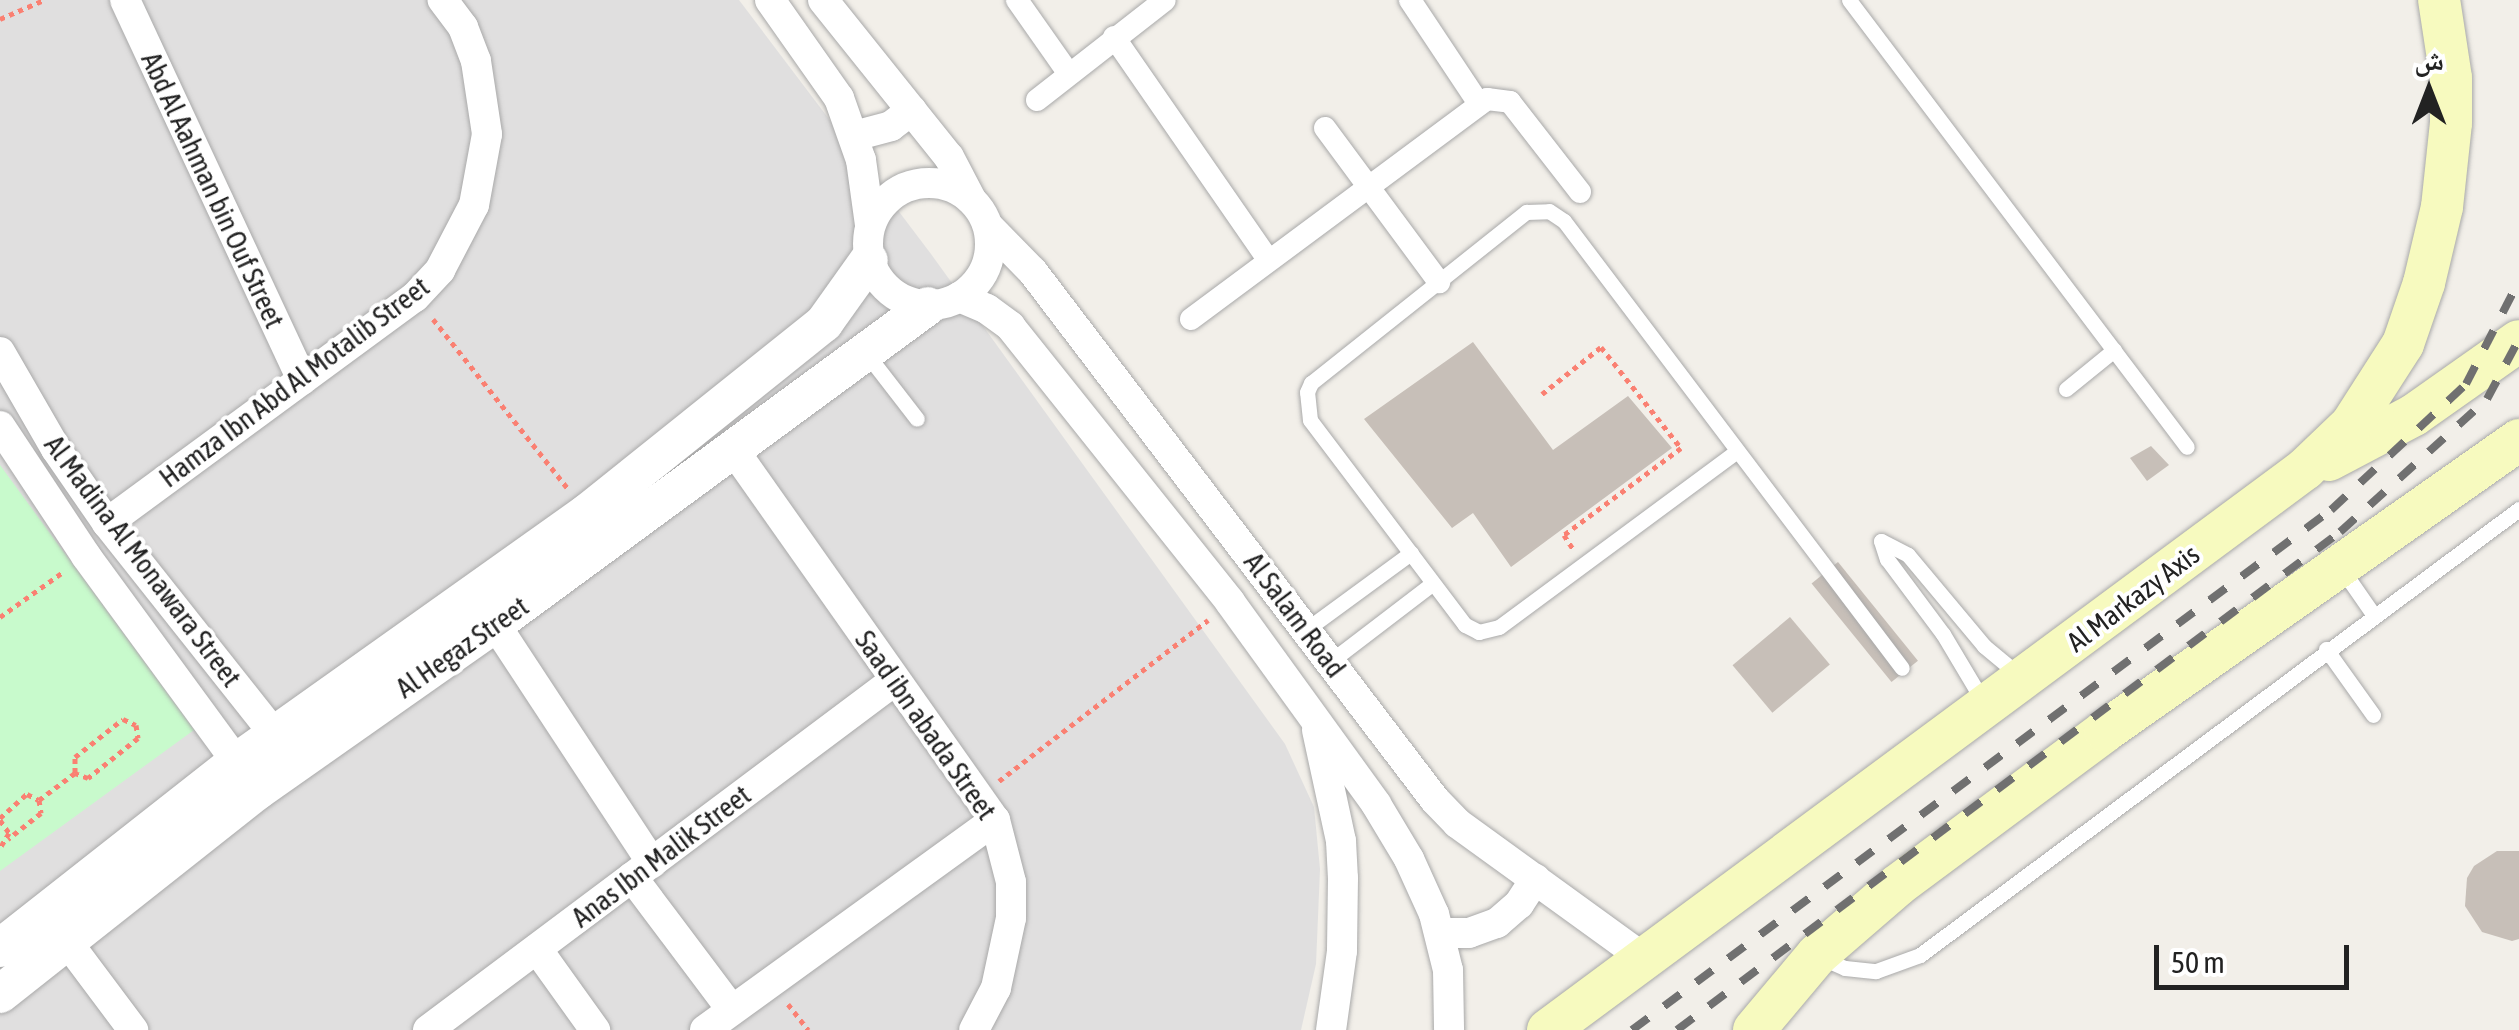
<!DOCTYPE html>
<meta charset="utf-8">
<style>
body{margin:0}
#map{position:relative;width:2519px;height:1030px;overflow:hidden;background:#f2efe9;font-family:"Asap Condensed","Noto Naskh Arabic",sans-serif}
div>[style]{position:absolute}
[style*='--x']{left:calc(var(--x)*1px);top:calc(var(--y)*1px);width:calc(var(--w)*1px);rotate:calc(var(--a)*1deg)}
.residential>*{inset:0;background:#e0dfdf}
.park>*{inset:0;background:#c8facc}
.building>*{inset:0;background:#c7bfb8;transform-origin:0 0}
.path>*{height:5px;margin-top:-2.5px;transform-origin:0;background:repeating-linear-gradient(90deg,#fa8072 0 5px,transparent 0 10px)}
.roads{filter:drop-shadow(0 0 2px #a9a9a9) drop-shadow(0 0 2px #a9a9a9)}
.service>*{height:15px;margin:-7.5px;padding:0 7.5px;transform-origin:7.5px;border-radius:7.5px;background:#fff}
.pedestrian>*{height:22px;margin:-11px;padding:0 11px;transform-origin:11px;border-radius:11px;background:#fff}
.minor>*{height:30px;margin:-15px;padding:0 15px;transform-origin:15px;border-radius:15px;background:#fff}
.minor>.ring{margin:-15px;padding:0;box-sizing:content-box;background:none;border:30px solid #fff;border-radius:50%}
.tertiary>*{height:38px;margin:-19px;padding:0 19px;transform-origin:19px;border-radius:19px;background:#fff}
.secondary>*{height:42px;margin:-21px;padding:0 21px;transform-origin:21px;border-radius:21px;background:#f7fabf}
.rail>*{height:8px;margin-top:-4px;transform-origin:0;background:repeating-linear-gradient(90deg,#707070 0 20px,transparent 0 40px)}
span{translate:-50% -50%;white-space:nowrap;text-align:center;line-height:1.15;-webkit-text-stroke:8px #fff;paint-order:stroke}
.street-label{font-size:28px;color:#222}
.north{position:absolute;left:2379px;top:40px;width:100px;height:100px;-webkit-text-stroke:8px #fff;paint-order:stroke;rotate:0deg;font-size:28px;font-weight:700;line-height:40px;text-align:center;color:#222}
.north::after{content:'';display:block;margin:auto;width:35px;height:45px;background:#222;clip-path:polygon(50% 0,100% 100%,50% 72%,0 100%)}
.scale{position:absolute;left:2154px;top:945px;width:195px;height:45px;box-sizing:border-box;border:5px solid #222;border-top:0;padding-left:12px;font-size:30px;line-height:35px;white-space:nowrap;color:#222;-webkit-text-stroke:8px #fff;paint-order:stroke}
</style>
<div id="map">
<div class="residential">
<div style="clip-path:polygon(0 0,739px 0,931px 254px,1285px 744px,1314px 807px,1320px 869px,1316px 964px,1301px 1030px,0 1030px)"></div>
</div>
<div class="park">
<div style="clip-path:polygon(0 465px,194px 730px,0 871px)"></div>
</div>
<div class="building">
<div style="clip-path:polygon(1473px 342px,1553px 450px,1628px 396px,1672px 448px,1511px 567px,1473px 513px,1452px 528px,1364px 419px)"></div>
<div style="clip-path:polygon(2151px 446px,2169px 465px,2147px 481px,2130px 458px)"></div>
<div style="left:1838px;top:562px;width:127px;height:34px;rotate:51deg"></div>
<div style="left:1790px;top:617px;width:62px;height:75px;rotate:50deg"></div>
<div style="clip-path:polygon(2497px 851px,2519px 851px,2519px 939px,2512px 941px,2482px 932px,2465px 906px,2467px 878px,2474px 866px)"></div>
</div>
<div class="path">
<div style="--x:0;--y:19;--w:48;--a:-23.4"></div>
<div style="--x:433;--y:319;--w:218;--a:51.5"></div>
<div style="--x:1542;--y:394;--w:75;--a:-38.5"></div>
<div style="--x:1601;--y:347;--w:129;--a:51.6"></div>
<div style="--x:1681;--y:448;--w:146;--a:143.4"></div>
<div style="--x:1564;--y:535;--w:17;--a:57"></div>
<div style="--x:0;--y:617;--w:77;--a:-35.5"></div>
<div style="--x:123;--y:719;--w:14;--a:25"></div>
<div style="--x:136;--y:725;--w:13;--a:81"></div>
<div style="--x:138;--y:738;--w:64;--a:141.3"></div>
<div style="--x:88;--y:778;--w:14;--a:-159"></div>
<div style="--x:75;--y:773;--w:16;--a:-90"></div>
<div style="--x:75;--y:757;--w:61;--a:-38.4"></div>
<div style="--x:999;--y:781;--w:264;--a:-37.6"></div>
<div style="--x:39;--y:800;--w:45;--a:-36.9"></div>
<div style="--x:0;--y:818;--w:36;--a:-42"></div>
<div style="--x:27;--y:794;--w:13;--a:27"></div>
<div style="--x:39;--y:800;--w:13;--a:81"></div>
<div style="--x:41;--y:813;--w:42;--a:141.8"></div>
<div style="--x:0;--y:820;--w:16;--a:55"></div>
<div style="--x:9;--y:833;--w:17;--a:121"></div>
<div style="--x:788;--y:1004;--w:33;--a:52"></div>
</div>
<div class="roads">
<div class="service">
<div style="--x:1849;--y:0;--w:560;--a:52.91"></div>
<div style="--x:866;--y:353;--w:83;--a:52.3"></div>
<div style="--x:2066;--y:389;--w:62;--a:-39.1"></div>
<div style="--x:1737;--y:451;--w:296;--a:143.5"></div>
<div style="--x:1499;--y:627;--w:21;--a:166"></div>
<div style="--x:1479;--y:632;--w:16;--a:-153"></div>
<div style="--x:1465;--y:625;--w:257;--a:-127.1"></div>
<div style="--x:1310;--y:420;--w:28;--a:-96"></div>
<div style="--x:1307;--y:392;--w:10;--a:-66"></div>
<div style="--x:1311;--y:383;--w:275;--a:-38.5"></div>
<div style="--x:1526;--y:212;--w:23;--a:-2"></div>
<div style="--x:1549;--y:211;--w:18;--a:34"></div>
<div style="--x:1564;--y:221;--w:560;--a:52.91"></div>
<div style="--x:1881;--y:541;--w:30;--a:27"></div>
<div style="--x:1908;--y:555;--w:119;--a:50.1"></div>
<div style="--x:1984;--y:646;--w:47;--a:39.8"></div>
<div style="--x:1881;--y:541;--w:19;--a:72"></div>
<div style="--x:1887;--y:559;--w:94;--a:53.3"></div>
<div style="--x:1943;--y:634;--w:78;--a:59.2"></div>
<div style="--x:2341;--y:568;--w:56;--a:55.2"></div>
<div style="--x:1307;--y:629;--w:129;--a:-36.2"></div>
<div style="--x:2326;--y:649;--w:81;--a:54.5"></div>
<div style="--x:1331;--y:661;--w:128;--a:-37.4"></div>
<div style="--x:1820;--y:957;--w:27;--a:24"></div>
<div style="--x:1845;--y:968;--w:31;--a:6"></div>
<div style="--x:1876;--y:971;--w:47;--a:-20"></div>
<div style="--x:1920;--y:955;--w:747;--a:-36.67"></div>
</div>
<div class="pedestrian">
<div style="--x:1017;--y:0;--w:90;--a:54.9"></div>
<div style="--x:1410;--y:0;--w:125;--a:56.4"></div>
<div style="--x:1114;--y:37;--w:270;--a:55.3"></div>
<div style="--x:1037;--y:100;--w:162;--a:-38"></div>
<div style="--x:1325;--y:128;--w:192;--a:53.5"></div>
<div style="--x:1191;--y:319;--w:369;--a:-36.6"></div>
<div style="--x:1487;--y:99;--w:23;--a:7"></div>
<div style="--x:1510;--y:102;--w:114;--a:52.1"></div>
</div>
<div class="minor">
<div style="--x:125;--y:0;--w:419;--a:65"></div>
<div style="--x:770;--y:0;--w:120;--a:54.9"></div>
<div style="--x:839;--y:98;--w:66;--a:70.5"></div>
<div style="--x:861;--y:160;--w:66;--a:82.1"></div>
<div style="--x:823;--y:0;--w:201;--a:51.3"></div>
<div style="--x:949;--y:157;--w:47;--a:62.4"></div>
<div style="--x:854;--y:136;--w:38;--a:-15"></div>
<div style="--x:891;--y:126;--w:26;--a:-37"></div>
<div class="ring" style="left:868px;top:183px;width:92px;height:92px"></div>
<div style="--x:988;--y:226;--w:64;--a:45.6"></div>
<div style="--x:1033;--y:272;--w:664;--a:52.72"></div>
<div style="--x:1435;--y:800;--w:32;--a:46"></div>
<div style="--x:1457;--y:823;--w:232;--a:35.9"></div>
<div style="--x:959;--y:297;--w:30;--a:23"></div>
<div style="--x:987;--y:309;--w:29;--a:36"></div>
<div style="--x:1010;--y:326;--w:353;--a:51.4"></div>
<div style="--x:1230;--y:602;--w:249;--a:54.1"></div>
<div style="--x:1376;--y:804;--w:64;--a:59"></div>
<div style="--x:1409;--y:859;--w:60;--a:65.6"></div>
<div style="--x:1434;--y:914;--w:58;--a:76"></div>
<div style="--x:1448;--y:970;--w:60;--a:89"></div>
<div style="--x:0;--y:352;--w:112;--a:60"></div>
<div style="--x:56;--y:449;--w:90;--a:55.4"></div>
<div style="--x:107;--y:523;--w:293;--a:51.6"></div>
<div style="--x:0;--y:426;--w:156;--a:56.5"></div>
<div style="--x:86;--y:556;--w:276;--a:53.8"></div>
<div style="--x:733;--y:449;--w:454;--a:54.8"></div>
<div style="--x:995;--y:820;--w:64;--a:75.5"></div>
<div style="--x:1011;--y:882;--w:36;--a:90"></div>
<div style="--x:1011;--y:918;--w:72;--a:102.1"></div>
<div style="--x:996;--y:988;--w:47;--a:117.6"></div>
<div style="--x:107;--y:523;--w:382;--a:-36.3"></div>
<div style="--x:415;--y:297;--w:37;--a:-47"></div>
<div style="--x:440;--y:270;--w:73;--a:-62.4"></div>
<div style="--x:474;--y:205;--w:72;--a:-79.6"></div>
<div style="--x:487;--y:134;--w:74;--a:-98.6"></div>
<div style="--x:476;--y:61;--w:36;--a:-111"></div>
<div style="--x:463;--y:27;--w:34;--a:-127"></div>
<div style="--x:495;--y:624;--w:286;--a:56.7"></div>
<div style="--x:1317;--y:730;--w:114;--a:77.8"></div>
<div style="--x:1341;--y:841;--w:37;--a:87"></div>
<div style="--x:1343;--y:878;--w:73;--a:90.8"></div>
<div style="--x:1342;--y:951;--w:80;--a:97.9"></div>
<div style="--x:632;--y:877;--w:166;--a:53.1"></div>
<div style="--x:1440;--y:933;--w:29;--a:0"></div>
<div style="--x:1469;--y:933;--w:30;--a:-20"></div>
<div style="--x:1497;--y:923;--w:29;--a:-41"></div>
<div style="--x:1519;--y:904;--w:30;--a:-57"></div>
<div style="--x:68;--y:943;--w:109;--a:53.2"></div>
<div style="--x:537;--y:949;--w:100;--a:54.4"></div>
<div style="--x:428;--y:1030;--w:582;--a:-36.83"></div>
<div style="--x:705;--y:1030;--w:358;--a:-35.9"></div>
</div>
<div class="tertiary">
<div style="--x:0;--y:948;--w:303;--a:-38.2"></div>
<div style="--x:238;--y:761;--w:428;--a:-35.4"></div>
<div style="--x:587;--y:513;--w:304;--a:-38.7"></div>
<div style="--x:824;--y:323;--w:77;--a:-54.5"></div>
<div style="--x:0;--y:994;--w:328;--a:-38.3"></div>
<div style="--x:257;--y:791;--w:291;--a:-35.1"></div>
<div style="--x:495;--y:624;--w:537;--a:-36.29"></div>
</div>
<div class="secondary">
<div style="--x:2329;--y:460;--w:96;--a:-27.9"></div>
<div style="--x:2414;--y:415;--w:128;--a:-35.2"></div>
<div style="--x:1548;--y:1030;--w:942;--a:-36.54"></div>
<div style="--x:2305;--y:469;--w:64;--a:-43.7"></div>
<div style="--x:2351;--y:425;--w:96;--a:-57.3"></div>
<div style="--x:2403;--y:344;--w:65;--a:-71"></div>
<div style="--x:2424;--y:283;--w:78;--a:-76.7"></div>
<div style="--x:2442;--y:207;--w:84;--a:-83.9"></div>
<div style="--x:2451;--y:123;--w:45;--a:-90"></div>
<div style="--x:2451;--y:78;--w:79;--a:-98.7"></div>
<div style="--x:1754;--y:1030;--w:98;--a:-50"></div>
<div style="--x:1817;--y:955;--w:107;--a:-40.8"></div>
<div style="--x:1898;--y:885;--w:258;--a:-36.6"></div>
<div style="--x:2105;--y:731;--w:506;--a:-35.1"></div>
</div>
</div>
<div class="rail">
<div style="--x:1632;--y:1030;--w:871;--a:-36.65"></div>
<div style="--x:2331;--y:510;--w:185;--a:-43"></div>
<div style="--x:2466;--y:384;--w:116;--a:-62.8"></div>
<div style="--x:1677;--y:1030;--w:829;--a:-36.91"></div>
<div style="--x:2340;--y:532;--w:198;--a:-42.1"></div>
<div style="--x:2487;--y:399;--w:68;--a:-61.9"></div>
</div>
<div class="street-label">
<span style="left:213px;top:190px;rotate:65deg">Abd Al Aahman bin Ouf Street</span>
<span style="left:294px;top:382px;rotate:-37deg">Hamza Ibn Abd Al Motalib Street</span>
<span style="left:143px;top:561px;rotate:53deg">Al Madina Al Monawara Street</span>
<span style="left:2133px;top:598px;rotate:-37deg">Al Markazy Axis</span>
<span style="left:1295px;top:615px;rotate:53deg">Al Salam Road</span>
<span style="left:462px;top:647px;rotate:-35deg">Al Hegaz Street</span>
<span style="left:926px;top:725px;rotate:55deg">Saad ibn abada Street</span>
<span style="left:661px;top:856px;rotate:-37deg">Anas Ibn Malik Street</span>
</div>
<div class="north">ش</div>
<div class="scale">50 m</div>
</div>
